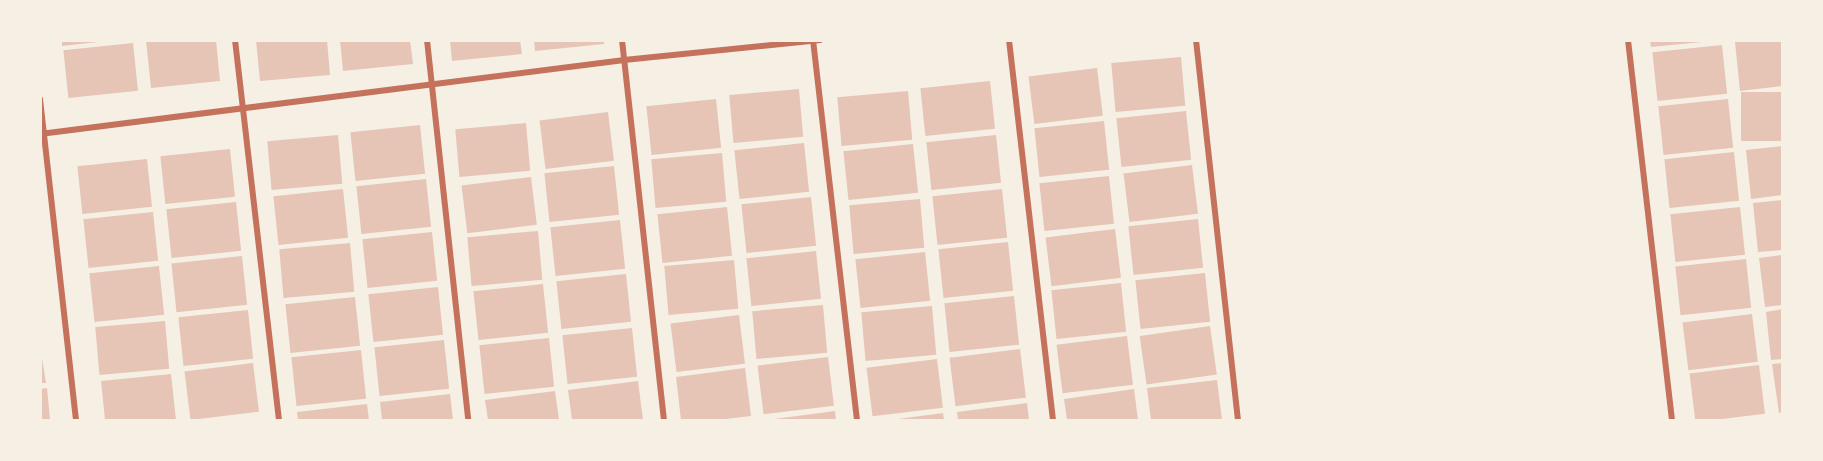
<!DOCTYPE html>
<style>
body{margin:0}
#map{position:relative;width:1823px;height:461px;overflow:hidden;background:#f6efe4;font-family:Rubik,sans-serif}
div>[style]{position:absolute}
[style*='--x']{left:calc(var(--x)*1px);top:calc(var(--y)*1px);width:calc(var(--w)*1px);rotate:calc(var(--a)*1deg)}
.building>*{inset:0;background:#e6c5b7;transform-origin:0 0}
.minor>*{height:6px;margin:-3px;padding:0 3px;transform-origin:3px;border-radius:3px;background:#c5725c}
span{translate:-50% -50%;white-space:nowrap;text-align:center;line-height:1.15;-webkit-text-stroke:5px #f6efe4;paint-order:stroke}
.frame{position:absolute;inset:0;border:42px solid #f6efe4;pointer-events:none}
</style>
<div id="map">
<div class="building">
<div style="clip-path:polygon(62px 40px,98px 40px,98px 42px,62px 46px)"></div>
<div style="clip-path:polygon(146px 40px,216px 40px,220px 81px,151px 88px)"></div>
<div style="clip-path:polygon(256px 40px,327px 40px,330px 75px,260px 81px)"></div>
<div style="clip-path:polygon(340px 40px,410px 40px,413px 64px,343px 71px)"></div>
<div style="clip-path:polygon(450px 40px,520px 40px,522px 54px,452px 61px)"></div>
<div style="clip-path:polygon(534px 40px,604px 40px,604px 44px,535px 51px)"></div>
<div style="clip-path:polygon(1650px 40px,1702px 40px,1702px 42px,1651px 47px)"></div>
<div style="clip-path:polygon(1782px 40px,1782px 86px,1740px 91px,1735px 42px)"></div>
<div style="left:133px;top:43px;width:48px;height:70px;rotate:84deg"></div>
<div style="left:1722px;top:45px;width:49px;height:70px;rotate:84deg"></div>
<div style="left:1181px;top:57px;width:49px;height:70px;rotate:85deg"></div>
<div style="left:1097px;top:68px;width:48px;height:69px;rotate:83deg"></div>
<div style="left:990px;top:81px;width:48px;height:70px;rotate:84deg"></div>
<div style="left:799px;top:89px;width:48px;height:70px;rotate:85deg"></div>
<div style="left:908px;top:91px;width:49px;height:71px;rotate:85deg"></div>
<div style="left:1782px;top:92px;width:49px;height:41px;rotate:90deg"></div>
<div style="left:716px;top:99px;width:49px;height:70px;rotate:84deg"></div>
<div style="left:1728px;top:99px;width:49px;height:70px;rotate:84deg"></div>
<div style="left:1186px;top:111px;width:49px;height:70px;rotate:84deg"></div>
<div style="left:608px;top:112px;width:49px;height:69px;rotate:83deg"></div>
<div style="left:1104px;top:121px;width:49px;height:70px;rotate:84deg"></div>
<div style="left:526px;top:123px;width:48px;height:71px;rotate:85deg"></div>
<div style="left:420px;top:125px;width:49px;height:70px;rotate:84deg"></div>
<div style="left:338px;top:135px;width:49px;height:71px;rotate:85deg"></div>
<div style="left:996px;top:135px;width:48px;height:70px;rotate:84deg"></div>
<div style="left:804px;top:143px;width:49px;height:70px;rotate:84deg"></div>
<div style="left:913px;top:144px;width:49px;height:70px;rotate:84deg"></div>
<div style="clip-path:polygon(1782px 146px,1782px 195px,1751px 199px,1746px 150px)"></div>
<div style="left:230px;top:149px;width:48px;height:70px;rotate:84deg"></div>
<div style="left:1734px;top:152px;width:49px;height:70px;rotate:84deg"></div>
<div style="left:722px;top:153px;width:49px;height:71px;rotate:85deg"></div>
<div style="left:147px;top:159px;width:48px;height:70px;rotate:84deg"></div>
<div style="left:1192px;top:165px;width:49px;height:69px;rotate:83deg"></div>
<div style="left:614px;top:166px;width:49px;height:70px;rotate:84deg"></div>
<div style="left:1109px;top:176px;width:48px;height:70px;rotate:84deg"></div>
<div style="left:531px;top:177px;width:48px;height:70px;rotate:83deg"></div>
<div style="left:426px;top:179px;width:48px;height:70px;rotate:84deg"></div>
<div style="left:343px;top:189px;width:49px;height:70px;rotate:84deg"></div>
<div style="left:1002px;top:189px;width:49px;height:70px;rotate:84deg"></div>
<div style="left:811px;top:197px;width:49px;height:70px;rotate:84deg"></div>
<div style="left:920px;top:199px;width:49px;height:71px;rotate:85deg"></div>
<div style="clip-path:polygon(1782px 200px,1782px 250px,1758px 252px,1753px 203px)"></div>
<div style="left:236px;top:202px;width:49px;height:70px;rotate:84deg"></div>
<div style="left:727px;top:207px;width:49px;height:70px;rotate:84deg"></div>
<div style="left:1740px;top:207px;width:48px;height:70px;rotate:84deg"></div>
<div style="left:153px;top:212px;width:49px;height:70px;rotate:84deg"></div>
<div style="left:1198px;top:219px;width:49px;height:70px;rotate:84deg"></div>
<div style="left:620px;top:220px;width:49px;height:70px;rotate:84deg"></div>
<div style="left:1115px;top:229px;width:49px;height:70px;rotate:83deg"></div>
<div style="left:538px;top:231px;width:49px;height:71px;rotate:85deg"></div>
<div style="left:432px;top:232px;width:49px;height:70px;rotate:84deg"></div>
<div style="left:1008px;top:242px;width:49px;height:70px;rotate:84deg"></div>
<div style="left:350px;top:243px;width:49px;height:71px;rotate:85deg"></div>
<div style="left:816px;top:251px;width:48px;height:70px;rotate:84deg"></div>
<div style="left:925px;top:252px;width:49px;height:70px;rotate:84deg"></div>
<div style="clip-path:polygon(1782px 255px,1782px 305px,1765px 307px,1759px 258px)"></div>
<div style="left:242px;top:256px;width:49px;height:71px;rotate:84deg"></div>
<div style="left:1746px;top:259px;width:49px;height:71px;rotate:84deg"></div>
<div style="left:734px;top:260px;width:49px;height:70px;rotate:85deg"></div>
<div style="left:159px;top:266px;width:49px;height:70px;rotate:84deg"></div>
<div style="left:1205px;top:273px;width:49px;height:70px;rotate:84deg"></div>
<div style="left:626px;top:274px;width:48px;height:70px;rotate:84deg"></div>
<div style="left:1121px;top:283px;width:49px;height:70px;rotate:84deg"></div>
<div style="left:543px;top:284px;width:49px;height:70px;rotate:84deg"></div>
<div style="left:438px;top:287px;width:48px;height:70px;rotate:84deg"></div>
<div style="left:1014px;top:296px;width:49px;height:70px;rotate:84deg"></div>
<div style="left:355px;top:297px;width:49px;height:70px;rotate:84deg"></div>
<div style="left:823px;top:305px;width:48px;height:71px;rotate:85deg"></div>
<div style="left:932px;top:306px;width:49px;height:71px;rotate:85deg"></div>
<div style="clip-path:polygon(1782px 309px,1782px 359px,1771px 360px,1766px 312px)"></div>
<div style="left:248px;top:310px;width:49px;height:70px;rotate:84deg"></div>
<div style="left:1752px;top:314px;width:48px;height:70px;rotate:83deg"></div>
<div style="left:739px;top:315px;width:49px;height:69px;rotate:83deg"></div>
<div style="left:165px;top:321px;width:48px;height:70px;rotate:85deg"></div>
<div style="left:1210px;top:326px;width:49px;height:71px;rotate:82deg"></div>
<div style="left:632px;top:328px;width:49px;height:70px;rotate:84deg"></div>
<div style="left:1127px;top:336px;width:49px;height:71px;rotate:83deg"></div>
<div style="left:549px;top:338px;width:49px;height:70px;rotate:84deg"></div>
<div style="left:444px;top:340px;width:49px;height:70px;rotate:84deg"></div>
<div style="clip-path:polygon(40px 346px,46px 383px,40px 383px)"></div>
<div style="left:1020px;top:349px;width:49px;height:71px;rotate:83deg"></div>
<div style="left:361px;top:350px;width:49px;height:70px;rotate:84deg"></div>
<div style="left:828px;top:357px;width:49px;height:71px;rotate:83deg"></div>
<div style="left:937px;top:359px;width:49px;height:71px;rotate:83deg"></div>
<div style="left:253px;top:363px;width:49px;height:69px;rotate:83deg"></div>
<div style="clip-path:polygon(1782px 363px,1782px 412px,1779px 413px,1772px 364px)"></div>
<div style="left:1759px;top:365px;width:49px;height:70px;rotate:83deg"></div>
<div style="clip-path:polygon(745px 368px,751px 416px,717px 420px,681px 420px,676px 377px)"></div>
<div style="clip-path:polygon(171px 374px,176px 420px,105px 420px,101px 381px)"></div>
<div style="clip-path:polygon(1217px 380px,1222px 420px,1151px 420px,1147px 388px)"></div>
<div style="clip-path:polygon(638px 381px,643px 420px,572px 420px,568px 390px)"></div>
<div style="clip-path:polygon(47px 388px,50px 420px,40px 420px,40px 389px)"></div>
<div style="clip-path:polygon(1134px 389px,1138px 420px,1067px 420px,1064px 399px)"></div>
<div style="clip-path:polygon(555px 391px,559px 420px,488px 420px,485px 400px)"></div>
<div style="clip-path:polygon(450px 394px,453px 420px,382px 420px,380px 402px)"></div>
<div style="clip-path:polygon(1027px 403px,1029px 420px,958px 420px,957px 412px)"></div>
<div style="clip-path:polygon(367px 404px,369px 420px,298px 420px,297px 412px)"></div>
<div style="clip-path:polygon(835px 411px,836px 420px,774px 420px,774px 419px)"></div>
<div style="clip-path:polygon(943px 413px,944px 420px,898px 420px,898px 419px)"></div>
</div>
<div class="minor">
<div style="--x:235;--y:40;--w:383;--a:83.4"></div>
<div style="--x:427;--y:40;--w:382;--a:83.8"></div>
<div style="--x:622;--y:40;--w:382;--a:83.7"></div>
<div style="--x:813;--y:40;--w:383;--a:83.4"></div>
<div style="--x:1009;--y:40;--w:383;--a:83.4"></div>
<div style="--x:1196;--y:40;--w:382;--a:83.7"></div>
<div style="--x:1628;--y:40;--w:383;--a:83.4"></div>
<div style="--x:40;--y:99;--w:323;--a:83.6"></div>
<div style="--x:40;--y:134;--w:589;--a:-7.22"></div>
<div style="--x:624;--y:60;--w:197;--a:-5.8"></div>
</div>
<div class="frame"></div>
</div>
